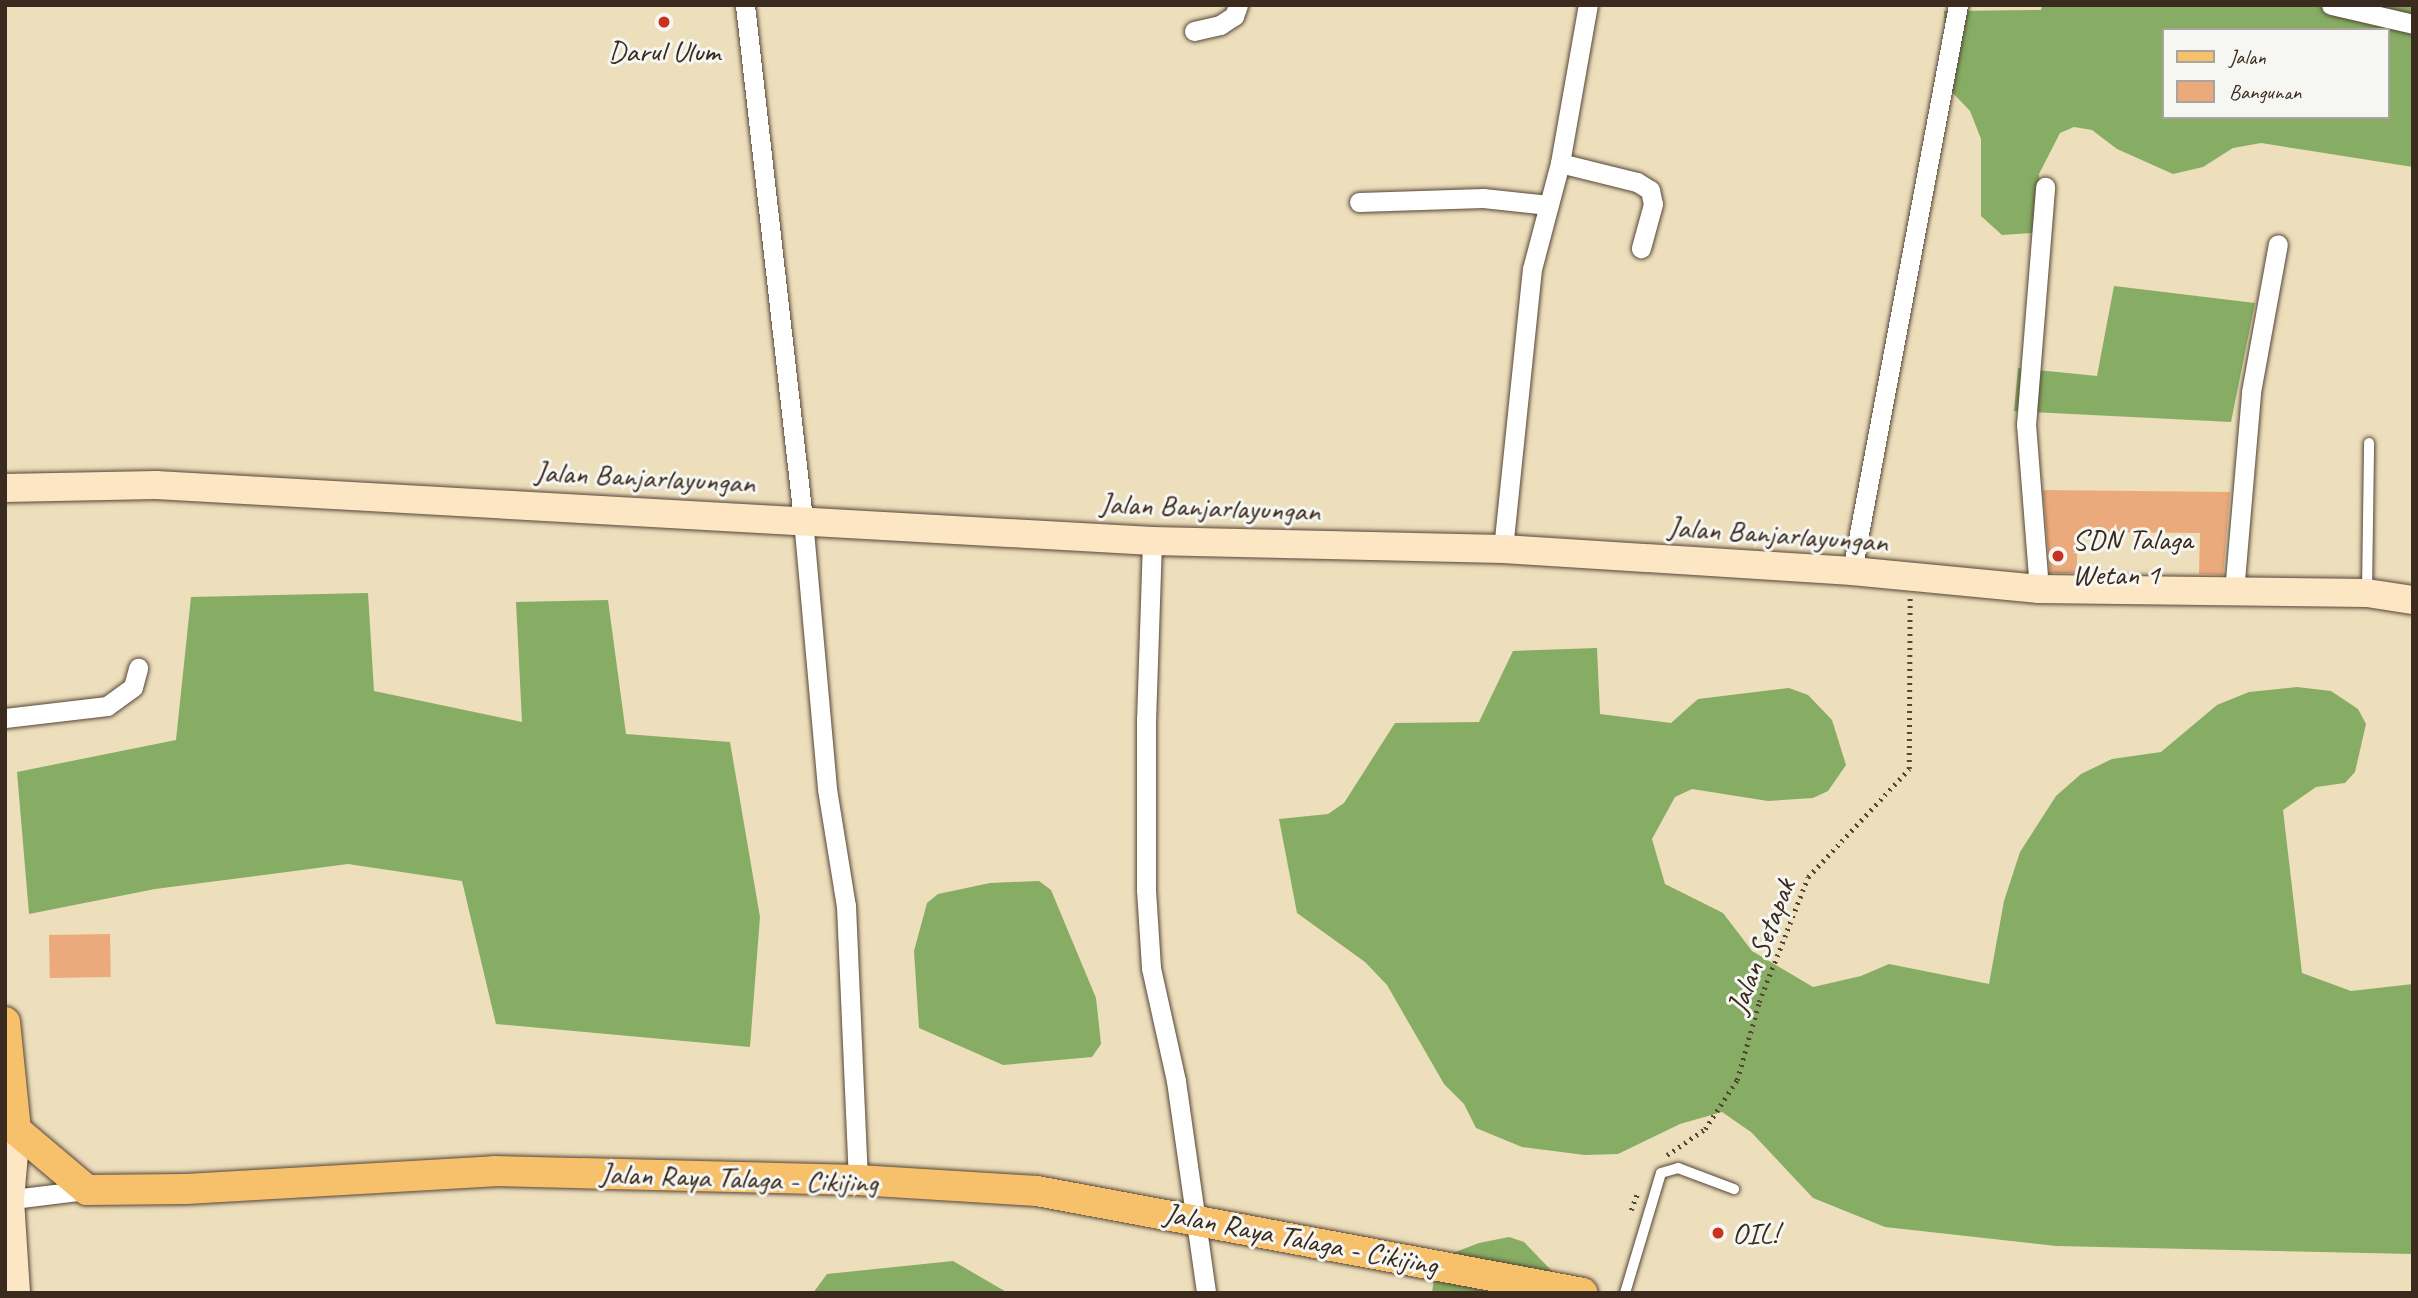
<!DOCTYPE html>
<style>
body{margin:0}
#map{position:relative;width:2418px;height:1298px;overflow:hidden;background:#eddebc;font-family:Caveat,sans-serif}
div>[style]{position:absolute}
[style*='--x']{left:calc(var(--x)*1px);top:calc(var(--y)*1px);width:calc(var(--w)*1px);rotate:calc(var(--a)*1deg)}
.forest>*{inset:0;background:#86ad63}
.building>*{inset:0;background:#ebaa7c;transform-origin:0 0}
.path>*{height:4.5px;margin-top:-2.25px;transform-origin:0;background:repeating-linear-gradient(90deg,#564536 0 2px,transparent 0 7px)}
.roads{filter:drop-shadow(0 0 2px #564536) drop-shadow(0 0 2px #564536)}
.lane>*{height:10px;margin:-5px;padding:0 5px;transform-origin:5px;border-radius:5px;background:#fff}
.street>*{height:19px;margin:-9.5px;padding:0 9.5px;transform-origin:9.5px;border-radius:9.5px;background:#fff}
.secondary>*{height:28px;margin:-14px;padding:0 14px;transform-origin:14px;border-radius:14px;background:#fce6c4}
.primary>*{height:30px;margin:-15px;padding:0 15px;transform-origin:15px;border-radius:15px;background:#f7c06b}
.dots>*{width:19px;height:19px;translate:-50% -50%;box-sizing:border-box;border:4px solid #f6f6f2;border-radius:50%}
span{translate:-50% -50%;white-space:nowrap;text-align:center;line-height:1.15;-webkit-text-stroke:6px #f6f6f2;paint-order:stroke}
.poi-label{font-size:30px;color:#3b2a1e}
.left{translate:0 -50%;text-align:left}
.street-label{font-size:30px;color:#3b2a1e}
.frame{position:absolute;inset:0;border:7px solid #3b2a1e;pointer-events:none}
.legend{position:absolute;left:2162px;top:28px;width:228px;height:91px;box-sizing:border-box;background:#f6f6f2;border:2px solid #aba49d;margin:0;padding:9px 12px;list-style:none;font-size:21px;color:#3b2a1e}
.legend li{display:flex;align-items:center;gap:14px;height:35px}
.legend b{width:35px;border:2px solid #aba49d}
</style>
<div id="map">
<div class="forest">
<div style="clip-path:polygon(evenodd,2042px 5px,2413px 5px,2413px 167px,2261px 143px,2233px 148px,2203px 167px,2173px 174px,2117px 149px,2092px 130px,2074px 127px,2060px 133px,2039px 174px,2042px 205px,2032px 233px,2002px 235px,1981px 216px,1981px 139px,1970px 111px,1948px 88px,1944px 11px,2041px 10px,2042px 5px,2164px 30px,2388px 30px,2388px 117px,2164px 117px,2164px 30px)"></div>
<div style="clip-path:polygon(2114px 286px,2255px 303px,2231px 422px,2014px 411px,2018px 368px,2097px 376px)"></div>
<div style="clip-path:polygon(368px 593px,374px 691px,522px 722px,516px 602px,608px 600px,626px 734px,730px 742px,760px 917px,750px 1047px,496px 1024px,462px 881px,348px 864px,155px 889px,29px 914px,17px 772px,176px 740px,191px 597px)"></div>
<div style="clip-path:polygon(1597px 648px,1600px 714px,1671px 723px,1698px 699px,1789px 688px,1808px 695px,1832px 720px,1846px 765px,1828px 791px,1813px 798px,1768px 801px,1692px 789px,1675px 797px,1652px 839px,1665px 884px,1723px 913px,1752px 951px,1813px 987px,1861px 976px,1889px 964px,1989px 984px,2004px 901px,2020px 852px,2056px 796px,2081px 774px,2112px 759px,2161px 752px,2217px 705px,2249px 692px,2297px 687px,2331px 691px,2358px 709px,2366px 724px,2355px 772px,2345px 783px,2316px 787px,2283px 810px,2302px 973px,2351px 991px,2413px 984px,2413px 1254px,2056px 1246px,1885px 1227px,1813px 1198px,1751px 1132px,1722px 1112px,1680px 1124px,1618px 1154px,1585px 1155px,1522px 1147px,1476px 1128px,1464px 1104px,1444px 1084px,1387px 985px,1365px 962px,1297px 913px,1279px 819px,1328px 814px,1344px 803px,1395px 723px,1479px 722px,1513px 651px)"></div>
<div style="clip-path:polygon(1039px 881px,1051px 890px,1096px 998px,1101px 1044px,1092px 1057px,1003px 1065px,919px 1028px,914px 951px,927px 903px,938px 894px,990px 883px)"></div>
<div style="clip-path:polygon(1509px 1237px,1524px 1242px,1573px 1293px,1432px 1293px,1437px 1259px,1479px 1243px)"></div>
<div style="clip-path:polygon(953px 1261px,1008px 1293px,813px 1293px,827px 1274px)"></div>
</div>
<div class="building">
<div style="clip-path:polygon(2043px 490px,2230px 492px,2223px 575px,2199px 574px,2200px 533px,2077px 532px,2077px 573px,2050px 573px)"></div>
<div style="left:110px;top:934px;width:43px;height:61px;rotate:89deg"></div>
</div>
<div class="path">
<div style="--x:1667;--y:1155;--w:46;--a:-34.4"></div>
<div style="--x:1705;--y:1129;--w:59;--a:-56.9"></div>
<div style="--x:1737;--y:1080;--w:81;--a:-74.2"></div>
<div style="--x:1759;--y:1002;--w:134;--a:-68.6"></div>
<div style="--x:1808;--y:877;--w:148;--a:-46.9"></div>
<div style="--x:1909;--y:769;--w:171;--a:-89.7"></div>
<div style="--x:1631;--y:1210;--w:19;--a:-69"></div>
</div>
<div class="roads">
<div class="lane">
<div style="--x:2367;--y:592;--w:149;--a:-89.2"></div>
<div style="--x:1625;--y:1293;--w:125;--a:-73.3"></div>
<div style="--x:1661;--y:1173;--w:18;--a:-16"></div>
<div style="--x:1678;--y:1168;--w:60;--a:20.6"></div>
</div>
<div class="street">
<div style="--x:745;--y:5;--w:517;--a:83.56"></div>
<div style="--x:803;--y:519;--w:271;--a:84.9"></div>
<div style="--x:827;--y:789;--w:119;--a:80.8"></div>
<div style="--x:846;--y:906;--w:274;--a:87.5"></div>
<div style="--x:2331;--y:5;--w:84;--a:13"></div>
<div style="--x:1194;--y:31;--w:27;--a:-13"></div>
<div style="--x:1220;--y:25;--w:17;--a:-33"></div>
<div style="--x:1234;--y:16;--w:12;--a:-70"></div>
<div style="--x:1560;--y:163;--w:79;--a:13.9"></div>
<div style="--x:1637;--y:182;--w:15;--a:32"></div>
<div style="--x:1650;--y:190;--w:14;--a:78"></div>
<div style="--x:1653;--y:204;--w:46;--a:105.3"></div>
<div style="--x:1359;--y:202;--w:124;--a:-1.8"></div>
<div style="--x:1483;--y:198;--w:66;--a:6.1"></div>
<div style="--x:1152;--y:541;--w:178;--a:91.9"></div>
<div style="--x:1146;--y:719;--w:171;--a:90"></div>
<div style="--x:1146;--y:890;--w:78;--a:86.3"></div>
<div style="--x:1151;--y:968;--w:116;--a:77.5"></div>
<div style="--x:1176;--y:1081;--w:214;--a:81.9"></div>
<div style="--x:1503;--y:549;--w:281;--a:-84.1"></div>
<div style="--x:1532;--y:269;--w:110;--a:-75.2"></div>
<div style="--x:1560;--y:163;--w:160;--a:-80"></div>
<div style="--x:1852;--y:571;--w:576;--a:-79.39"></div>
<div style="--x:2039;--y:589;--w:165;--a:-94.5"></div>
<div style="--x:2026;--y:425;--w:239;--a:-85.4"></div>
<div style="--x:2234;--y:592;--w:201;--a:-85.1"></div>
<div style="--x:2251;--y:392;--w:150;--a:-79.7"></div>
<div style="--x:5;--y:718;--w:103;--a:-6.7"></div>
<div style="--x:107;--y:706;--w:32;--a:-36"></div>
<div style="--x:133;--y:687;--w:20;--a:-75"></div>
<div style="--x:5;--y:1200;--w:83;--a:-7"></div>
</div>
<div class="secondary">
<div style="--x:5;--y:488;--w:151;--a:-1.1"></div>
<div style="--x:156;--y:485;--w:998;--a:3.22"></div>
<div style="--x:1152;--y:541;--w:351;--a:1.3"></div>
<div style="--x:1503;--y:549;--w:350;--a:3.6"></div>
<div style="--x:1852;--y:571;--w:188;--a:5.5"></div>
<div style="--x:2039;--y:589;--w:328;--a:0.7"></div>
<div style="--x:2367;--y:593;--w:47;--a:8.7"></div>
<div style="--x:16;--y:1293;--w:93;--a:-93.7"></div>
<div style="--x:10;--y:1200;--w:70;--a:-85.1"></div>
</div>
<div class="primary">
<div style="--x:5;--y:1022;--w:109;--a:84.2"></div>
<div style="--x:16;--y:1130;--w:93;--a:40.2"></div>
<div style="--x:87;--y:1190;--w:99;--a:-0.6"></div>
<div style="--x:186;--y:1189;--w:309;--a:-3.3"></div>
<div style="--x:494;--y:1171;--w:364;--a:1.4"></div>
<div style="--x:858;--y:1180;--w:179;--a:3.5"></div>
<div style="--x:1037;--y:1191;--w:555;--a:10.58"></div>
</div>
</div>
<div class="dots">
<div style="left:664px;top:22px;background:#c8321e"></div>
<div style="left:2058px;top:556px;background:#c8321e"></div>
<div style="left:1718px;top:1233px;background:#c8321e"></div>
</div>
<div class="poi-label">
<span style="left:664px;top:51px">Darul Ulum</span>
<span class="left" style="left:2072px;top:556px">SDN Talaga<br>Wetan 1</span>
<span class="left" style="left:1732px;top:1233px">OIL!</span>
</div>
<div class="street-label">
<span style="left:645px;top:477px;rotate:3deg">Jalan Banjarlayungan</span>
<span style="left:1210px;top:507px;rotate:2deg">Jalan Banjarlayungan</span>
<span style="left:1778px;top:534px;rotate:4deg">Jalan Banjarlayungan</span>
<span style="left:1761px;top:946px;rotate:-69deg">Jalan Setapak</span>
<span style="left:739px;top:1178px;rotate:2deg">Jalan Raya Talaga - Cikijing</span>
<span style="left:1301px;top:1239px;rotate:11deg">Jalan Raya Talaga - Cikijing</span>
</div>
<div class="frame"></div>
<ul class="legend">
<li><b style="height:9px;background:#f7c06b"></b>Jalan</li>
<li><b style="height:19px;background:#ebaa7c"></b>Bangunan</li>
</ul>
</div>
